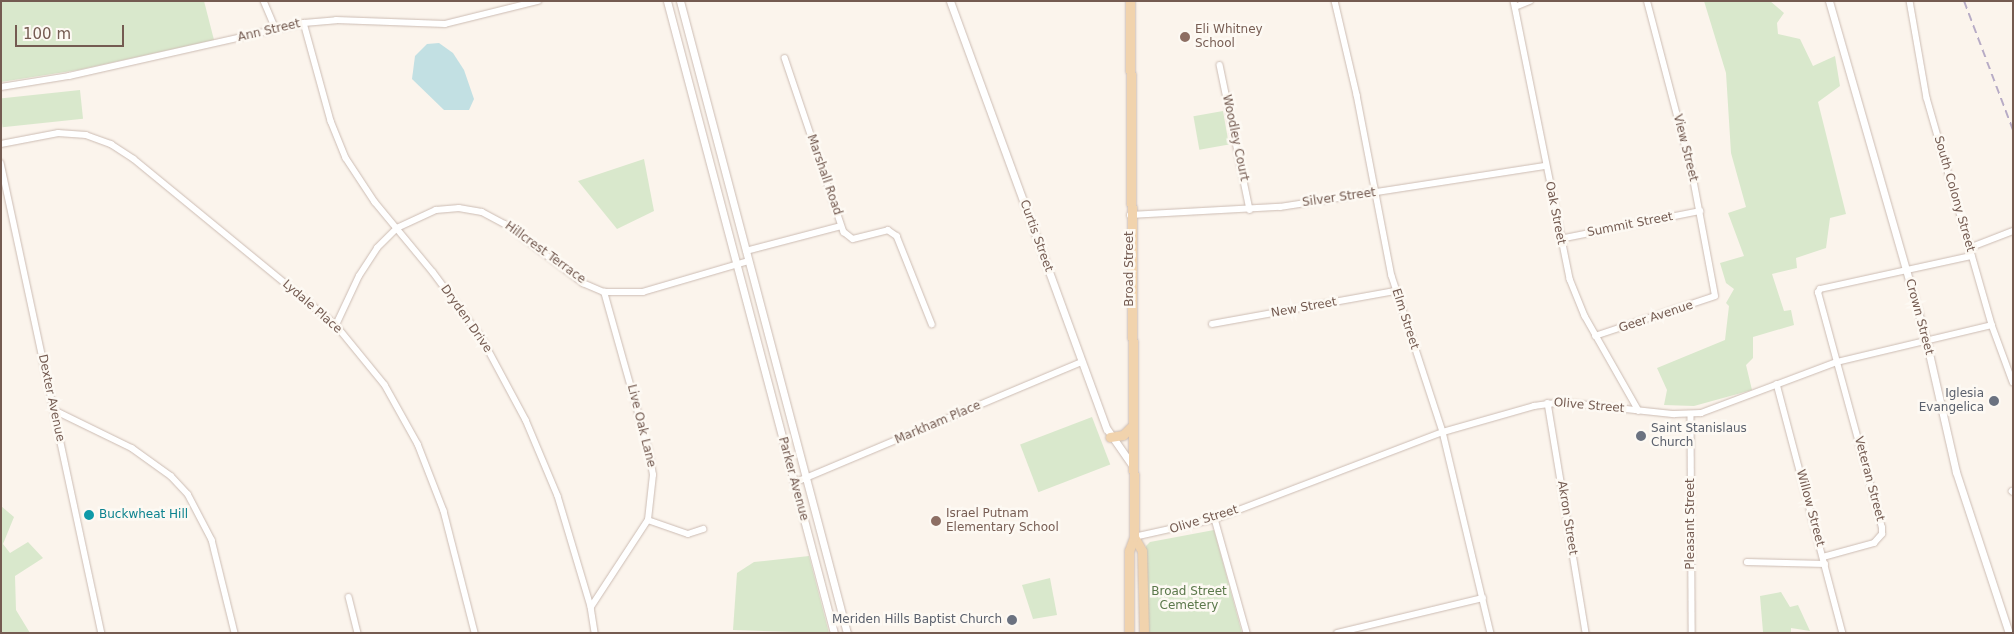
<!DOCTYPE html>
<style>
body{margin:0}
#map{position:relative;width:2014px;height:634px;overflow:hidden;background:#fbf4ec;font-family:"DejaVu Sans",sans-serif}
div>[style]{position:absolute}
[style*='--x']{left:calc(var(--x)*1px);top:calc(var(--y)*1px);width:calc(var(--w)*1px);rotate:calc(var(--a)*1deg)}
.green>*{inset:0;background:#d9e8cc;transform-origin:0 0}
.water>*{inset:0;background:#c2e0e3}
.roads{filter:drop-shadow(0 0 1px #ccbcb3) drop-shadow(0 0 1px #ccbcb3)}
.minor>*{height:5.5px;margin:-2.75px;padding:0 2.75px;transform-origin:2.75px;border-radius:2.75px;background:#fff}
.tertiary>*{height:7px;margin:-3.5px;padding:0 3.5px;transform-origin:3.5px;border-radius:3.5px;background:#fff}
.primary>*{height:9px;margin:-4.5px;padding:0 4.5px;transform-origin:4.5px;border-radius:4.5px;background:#f1d3ad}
.rail>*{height:2px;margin-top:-1px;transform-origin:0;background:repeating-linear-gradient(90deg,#b7abc5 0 8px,transparent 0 13px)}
.dots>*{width:14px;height:14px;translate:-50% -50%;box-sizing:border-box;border:2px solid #fdf9f3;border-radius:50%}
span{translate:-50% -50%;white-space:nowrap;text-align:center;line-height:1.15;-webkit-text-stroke:5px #fdf9f3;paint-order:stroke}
.education-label{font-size:12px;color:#785e54}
.left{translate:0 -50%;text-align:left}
.street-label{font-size:12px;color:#745b51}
.worship-label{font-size:12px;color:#5b616d}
.right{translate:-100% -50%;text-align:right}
.culture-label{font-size:12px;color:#0d838f}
.park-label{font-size:12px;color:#5b784b}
.frame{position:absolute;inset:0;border:2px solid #745b51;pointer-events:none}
.scale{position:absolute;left:15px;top:25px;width:109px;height:22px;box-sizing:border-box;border:2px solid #745b51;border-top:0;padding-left:6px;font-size:15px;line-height:18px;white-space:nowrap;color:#745b51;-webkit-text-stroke:4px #fdf9f3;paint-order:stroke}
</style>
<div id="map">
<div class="green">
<div style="clip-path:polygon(1px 1px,204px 1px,214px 40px,78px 70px,1px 82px)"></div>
<div style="clip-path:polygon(1704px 1px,1770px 1px,1784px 13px,1777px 23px,1778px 34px,1800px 39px,1813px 66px,1835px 56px,1840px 86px,1818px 102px,1846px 214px,1830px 218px,1826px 248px,1796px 258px,1797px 268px,1772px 274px,1784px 311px,1791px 310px,1794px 325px,1753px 337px,1753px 358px,1746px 365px,1752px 390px,1694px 406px,1664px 405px,1667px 390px,1657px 368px,1725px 340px,1729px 306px,1726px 303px,1734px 289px,1726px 283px,1720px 263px,1744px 256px,1728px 213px,1746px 207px,1731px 153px,1726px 73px)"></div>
<div style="left:80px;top:90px;width:29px;height:81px;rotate:84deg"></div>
<div style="left:1223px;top:111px;width:34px;height:30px;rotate:80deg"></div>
<div style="clip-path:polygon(644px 159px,654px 211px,617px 229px,578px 181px)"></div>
<div style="left:1092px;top:417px;width:51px;height:77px;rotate:69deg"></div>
<div style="clip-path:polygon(1px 506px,14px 517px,3px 544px,10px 553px,28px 542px,43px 558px,15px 576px,16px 610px,30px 633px,1px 633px)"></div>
<div style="clip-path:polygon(1214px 530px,1242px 633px,1148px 633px,1146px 546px,1150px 542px)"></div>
<div style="clip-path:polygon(809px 556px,829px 633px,733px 630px,737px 573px,754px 562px)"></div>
<div style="clip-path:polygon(1050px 578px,1057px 615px,1033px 619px,1022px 585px)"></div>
<div style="clip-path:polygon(1781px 592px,1790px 607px,1798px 605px,1810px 631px,1791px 628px,1791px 633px,1745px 633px,1763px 632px,1760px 596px)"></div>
</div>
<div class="water">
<div style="clip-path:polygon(439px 43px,453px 53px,464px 70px,474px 99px,469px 110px,444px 110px,412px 79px,415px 56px,427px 44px)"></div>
</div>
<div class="roads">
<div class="minor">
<div style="--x:264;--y:1;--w:30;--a:67"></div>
<div style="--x:1335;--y:1;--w:97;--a:76.8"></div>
<div style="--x:1357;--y:95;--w:184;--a:79.1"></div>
<div style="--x:1392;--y:276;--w:164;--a:71.9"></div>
<div style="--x:1443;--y:432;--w:207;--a:76.6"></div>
<div style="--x:1514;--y:1;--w:284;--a:78.6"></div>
<div style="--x:1570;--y:279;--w:40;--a:68"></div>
<div style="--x:1585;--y:316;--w:109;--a:60.4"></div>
<div style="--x:1910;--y:1;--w:98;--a:80.1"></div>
<div style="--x:1927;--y:98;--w:236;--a:74"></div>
<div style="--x:1992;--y:325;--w:61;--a:69.8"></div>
<div style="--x:1515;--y:7;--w:16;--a:-22"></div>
<div style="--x:304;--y:23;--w:102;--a:74.6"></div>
<div style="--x:331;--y:121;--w:40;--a:68"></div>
<div style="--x:346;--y:158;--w:53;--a:56.6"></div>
<div style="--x:375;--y:202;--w:91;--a:50.4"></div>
<div style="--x:433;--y:272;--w:82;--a:53.4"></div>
<div style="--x:482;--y:338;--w:93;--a:61.8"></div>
<div style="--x:526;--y:420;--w:82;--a:67.2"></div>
<div style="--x:558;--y:496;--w:116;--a:73.4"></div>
<div style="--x:591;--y:607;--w:26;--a:81"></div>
<div style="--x:785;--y:58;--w:184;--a:71.3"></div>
<div style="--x:844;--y:232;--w:11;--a:38"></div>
<div style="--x:853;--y:239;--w:36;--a:-14"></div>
<div style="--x:888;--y:230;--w:11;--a:34"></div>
<div style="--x:897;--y:236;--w:95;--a:68.3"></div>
<div style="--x:1220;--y:65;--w:148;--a:78.3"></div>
<div style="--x:1;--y:87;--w:69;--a:-9.2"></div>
<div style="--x:69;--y:76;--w:241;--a:-12.7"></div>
<div style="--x:304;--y:23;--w:32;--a:-5"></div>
<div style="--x:336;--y:20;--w:109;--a:2.1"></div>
<div style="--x:445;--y:24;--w:96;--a:-13.9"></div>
<div style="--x:1;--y:144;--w:58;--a:-10.9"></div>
<div style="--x:58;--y:133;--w:28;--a:4"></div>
<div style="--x:86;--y:135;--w:27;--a:20"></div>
<div style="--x:111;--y:144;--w:27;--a:33"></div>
<div style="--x:134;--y:159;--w:261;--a:39.4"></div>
<div style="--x:336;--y:325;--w:77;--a:50.8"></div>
<div style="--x:385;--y:385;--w:68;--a:60.8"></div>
<div style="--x:418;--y:444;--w:72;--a:68.8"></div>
<div style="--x:444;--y:511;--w:126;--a:75.7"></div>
<div style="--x:1;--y:163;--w:481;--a:77.9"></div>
<div style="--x:1130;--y:215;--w:150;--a:-3.1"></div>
<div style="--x:1280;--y:207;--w:269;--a:-8.8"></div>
<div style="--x:1560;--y:239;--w:143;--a:-11.3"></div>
<div style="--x:1969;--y:248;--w:47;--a:-21.1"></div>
<div style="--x:746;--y:251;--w:98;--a:-14.7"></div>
<div style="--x:1212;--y:324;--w:187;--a:-10.2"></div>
<div style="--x:336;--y:325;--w:54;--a:-64.9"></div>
<div style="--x:359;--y:276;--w:33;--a:-57"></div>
<div style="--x:377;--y:248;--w:28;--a:-45"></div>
<div style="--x:397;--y:228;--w:43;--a:-24.8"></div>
<div style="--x:436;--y:210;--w:23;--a:-5"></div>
<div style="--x:459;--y:208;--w:23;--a:10"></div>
<div style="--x:482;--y:212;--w:26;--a:28"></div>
<div style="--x:505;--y:224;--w:98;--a:37.1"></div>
<div style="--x:583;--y:283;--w:23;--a:23"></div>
<div style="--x:604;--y:292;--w:39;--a:0"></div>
<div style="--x:643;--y:292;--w:110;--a:-16.3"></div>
<div style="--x:1595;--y:336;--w:126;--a:-18.4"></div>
<div style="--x:1715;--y:296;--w:125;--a:-100.6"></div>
<div style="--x:1692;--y:173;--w:178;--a:-104.7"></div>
<div style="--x:1777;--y:384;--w:258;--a:75.2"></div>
<div style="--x:1548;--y:403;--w:233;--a:80.6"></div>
<div style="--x:54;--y:410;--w:87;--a:26"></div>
<div style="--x:132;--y:448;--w:48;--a:35.7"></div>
<div style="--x:171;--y:476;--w:25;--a:47"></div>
<div style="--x:188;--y:494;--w:52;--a:62.4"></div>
<div style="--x:212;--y:540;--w:96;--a:76.1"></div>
<div style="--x:1691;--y:414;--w:219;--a:89.7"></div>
<div style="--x:794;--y:483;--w:312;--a:-22.8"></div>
<div style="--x:2012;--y:491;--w:1;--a:45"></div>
<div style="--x:1215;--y:519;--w:118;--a:74.3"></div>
<div style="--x:648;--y:520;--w:42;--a:19.3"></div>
<div style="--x:688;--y:534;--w:16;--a:-18"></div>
<div style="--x:1134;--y:537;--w:83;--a:-12.5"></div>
<div style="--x:1215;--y:519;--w:244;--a:-20.9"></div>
<div style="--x:1443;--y:432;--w:95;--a:-15.9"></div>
<div style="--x:1534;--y:406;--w:27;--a:-8"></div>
<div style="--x:1561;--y:402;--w:114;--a:6.1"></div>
<div style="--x:1674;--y:414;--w:27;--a:-2"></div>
<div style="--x:1701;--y:413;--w:145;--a:-20.6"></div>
<div style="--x:1837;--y:362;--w:159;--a:-13.4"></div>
<div style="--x:1823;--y:557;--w:53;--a:-15.4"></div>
<div style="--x:1874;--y:543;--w:12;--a:-48"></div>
<div style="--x:1882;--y:534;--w:6;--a:-90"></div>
<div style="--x:1882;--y:528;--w:244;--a:-105.2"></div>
<div style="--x:1818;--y:293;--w:4;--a:-63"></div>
<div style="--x:1820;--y:289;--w:155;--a:-12.3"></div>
<div style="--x:1747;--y:562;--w:78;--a:1.5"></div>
<div style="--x:349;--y:597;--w:37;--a:76"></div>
<div style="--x:591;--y:607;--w:104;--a:-56.8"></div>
<div style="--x:648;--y:520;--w:45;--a:-83.7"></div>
<div style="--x:653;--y:475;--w:23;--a:-100"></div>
<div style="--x:649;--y:452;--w:166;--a:-105.7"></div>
<div style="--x:1337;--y:633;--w:150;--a:-13.5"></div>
</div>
<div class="tertiary">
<div style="--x:667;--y:1;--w:654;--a:75.2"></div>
<div style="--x:680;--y:1;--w:654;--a:75.2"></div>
<div style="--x:950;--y:1;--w:456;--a:69.9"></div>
<div style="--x:1107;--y:429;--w:44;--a:55.2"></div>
<div style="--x:1829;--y:1;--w:353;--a:74"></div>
<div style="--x:1926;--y:340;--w:135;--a:77.2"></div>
<div style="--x:1956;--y:472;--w:169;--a:71.8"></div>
</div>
<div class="primary">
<div style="--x:1110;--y:437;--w:13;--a:-9"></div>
<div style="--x:1123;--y:435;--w:11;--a:-45"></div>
<div style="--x:1134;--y:537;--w:16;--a:60"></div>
<div style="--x:1142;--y:551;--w:82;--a:88.6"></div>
<div style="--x:1129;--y:633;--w:82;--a:-90"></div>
<div style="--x:1129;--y:551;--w:15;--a:-70"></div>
<div style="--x:1134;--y:537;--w:536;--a:-90.43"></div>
</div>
</div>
<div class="rail">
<div style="--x:1964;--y:1;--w:138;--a:69.2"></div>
</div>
<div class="dots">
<div style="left:1185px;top:37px;background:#8d6e63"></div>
<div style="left:1994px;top:401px;background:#6b7280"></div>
<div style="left:1641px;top:436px;background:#6b7280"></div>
<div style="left:89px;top:515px;background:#0f9aa8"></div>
<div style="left:936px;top:521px;background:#8d6e63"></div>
<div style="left:1012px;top:620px;background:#6b7280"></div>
</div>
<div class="education-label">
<span class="left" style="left:1195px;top:37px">Eli Whitney<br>School</span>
<span class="left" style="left:946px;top:521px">Israel Putnam<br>Elementary School</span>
</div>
<div class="street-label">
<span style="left:269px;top:31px;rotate:-13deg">Ann Street</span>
<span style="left:1235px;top:138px;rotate:78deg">Woodley Court</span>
<span style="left:1685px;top:148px;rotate:76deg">View Street</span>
<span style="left:824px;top:175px;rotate:71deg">Marshall Road</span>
<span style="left:1954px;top:194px;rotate:74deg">South Colony Street</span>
<span style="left:1339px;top:198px;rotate:-8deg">Silver Street</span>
<span style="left:1555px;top:213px;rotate:79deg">Oak Street</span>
<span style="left:1630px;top:225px;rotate:-11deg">Summit Street</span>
<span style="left:1036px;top:236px;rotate:70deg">Curtis Street</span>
<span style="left:545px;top:253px;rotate:36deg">Hillcrest Terrace</span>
<span style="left:1130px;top:269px;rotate:-90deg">Broad Street</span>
<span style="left:312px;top:307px;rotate:41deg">Lydale Place</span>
<span style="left:1304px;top:308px;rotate:-10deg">New Street</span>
<span style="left:1656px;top:317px;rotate:-18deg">Geer Avenue</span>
<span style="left:1919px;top:317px;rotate:75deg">Crown Street</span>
<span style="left:466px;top:319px;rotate:55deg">Dryden Drive</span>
<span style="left:1405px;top:319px;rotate:72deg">Elm Street</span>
<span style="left:51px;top:398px;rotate:78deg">Dexter Avenue</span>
<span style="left:1589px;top:406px;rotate:5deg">Olive Street</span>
<span style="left:938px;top:423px;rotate:-23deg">Markham Place</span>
<span style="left:641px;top:426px;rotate:76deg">Live Oak Lane</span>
<span style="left:793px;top:479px;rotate:75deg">Parker Avenue</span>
<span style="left:1869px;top:479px;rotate:75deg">Veteran Street</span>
<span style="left:1810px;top:508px;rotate:75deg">Willow Street</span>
<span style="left:1567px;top:518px;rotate:81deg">Akron Street</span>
<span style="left:1204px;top:520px;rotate:-17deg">Olive Street</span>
<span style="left:1691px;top:524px;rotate:-90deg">Pleasant Street</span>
</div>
<div class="worship-label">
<span class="right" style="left:1984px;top:401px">Iglesia<br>Evangelica</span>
<span class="left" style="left:1651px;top:436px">Saint Stanislaus<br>Church</span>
<span class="right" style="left:1002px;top:620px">Meriden Hills Baptist Church</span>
</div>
<div class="culture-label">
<span class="left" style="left:99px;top:515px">Buckwheat Hill</span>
</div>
<div class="park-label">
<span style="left:1189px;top:599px">Broad Street<br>Cemetery</span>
</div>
<div class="frame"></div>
<div class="scale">100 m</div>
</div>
